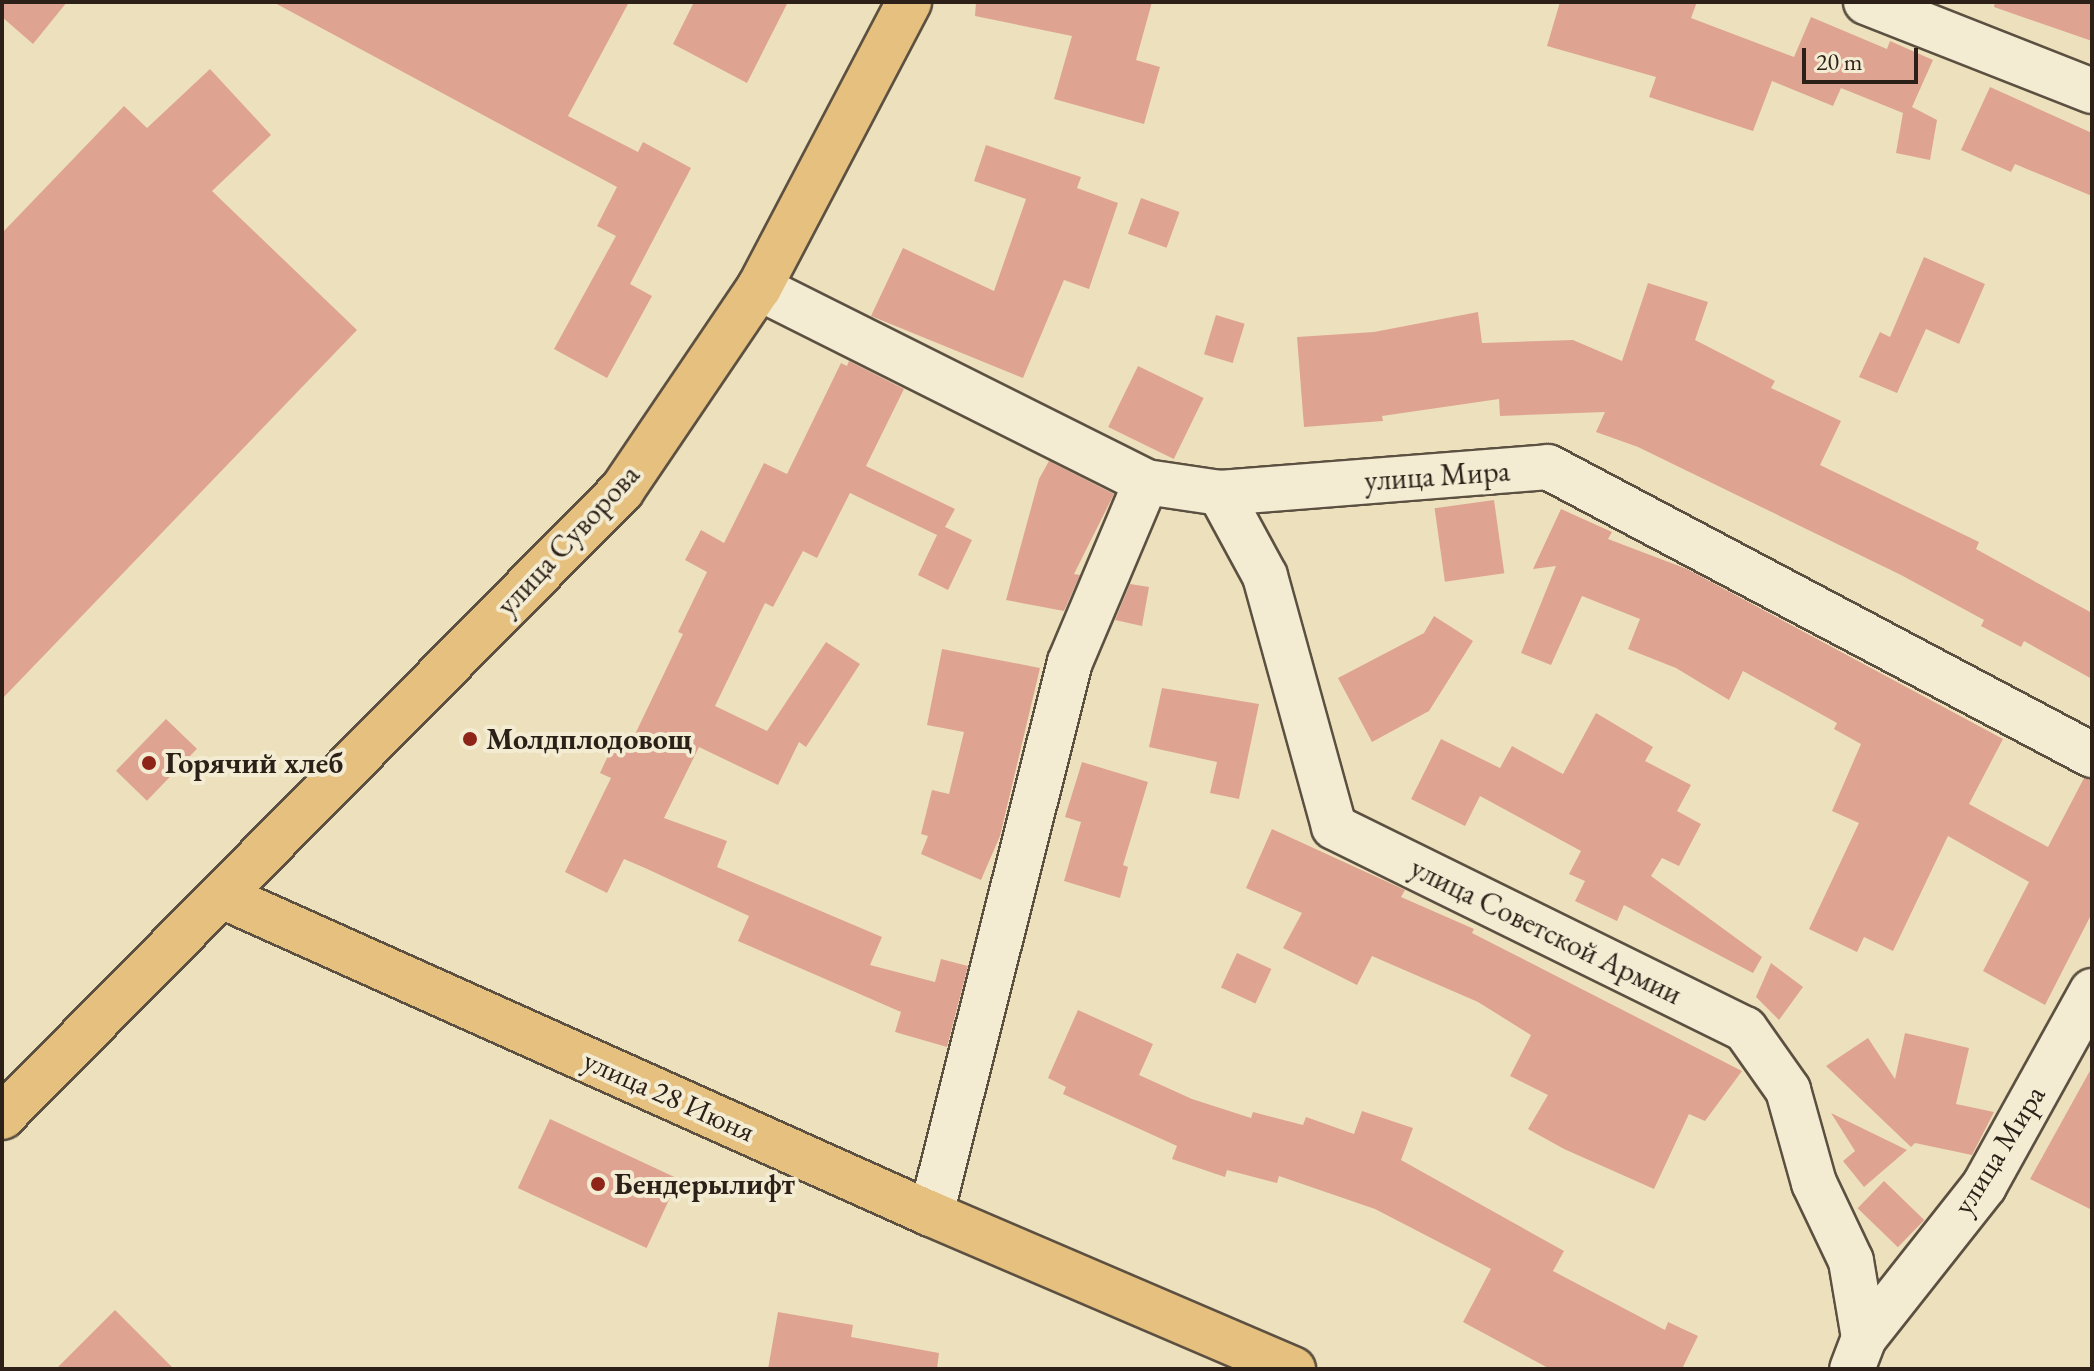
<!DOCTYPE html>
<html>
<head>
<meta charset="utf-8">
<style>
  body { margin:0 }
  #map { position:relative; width:2094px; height:1371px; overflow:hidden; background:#ece1bc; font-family:"EB Garamond",serif }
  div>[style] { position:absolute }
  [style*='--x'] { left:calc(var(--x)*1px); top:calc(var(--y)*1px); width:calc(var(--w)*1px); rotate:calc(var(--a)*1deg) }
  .building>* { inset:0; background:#dfa491; transform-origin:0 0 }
  .roads { filter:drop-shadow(2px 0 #5c5041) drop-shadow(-2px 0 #5c5041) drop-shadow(0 2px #5c5041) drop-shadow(0 -2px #5c5041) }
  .minor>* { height:44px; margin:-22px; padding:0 22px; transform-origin:22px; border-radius:22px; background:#f3ecd3 }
  .major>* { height:44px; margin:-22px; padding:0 22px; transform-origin:22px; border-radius:22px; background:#e6c07e }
  .dots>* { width:22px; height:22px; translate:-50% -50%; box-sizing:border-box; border:4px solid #f3ecd3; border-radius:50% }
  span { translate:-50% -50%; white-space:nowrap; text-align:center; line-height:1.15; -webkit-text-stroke:8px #f3ecd3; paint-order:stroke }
  .street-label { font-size:30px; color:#2c2018 }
  .poi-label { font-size:30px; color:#2c2018; font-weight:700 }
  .left { translate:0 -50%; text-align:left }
  .frame { position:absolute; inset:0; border:4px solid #2c2018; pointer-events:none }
  .scale { position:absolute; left:1802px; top:48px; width:116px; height:36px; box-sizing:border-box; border:4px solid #2c2018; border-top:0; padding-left:10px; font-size:24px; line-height:28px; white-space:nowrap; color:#2c2018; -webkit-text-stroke:6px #f3ecd3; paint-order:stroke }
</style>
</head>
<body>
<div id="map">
  <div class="building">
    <div style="clip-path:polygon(2px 2px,67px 2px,33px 44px,2px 17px)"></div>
    <div style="clip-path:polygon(273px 2px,629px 2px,568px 116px,638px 152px,643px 142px,691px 168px,630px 284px,652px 296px,607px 378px,554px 349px,616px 236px,597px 226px,617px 187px)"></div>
    <div style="clip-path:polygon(694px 2px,788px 2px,747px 83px,673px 44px)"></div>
    <div style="clip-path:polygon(976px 2px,1152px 2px,1136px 60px,1160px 67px,1144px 124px,1054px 99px,1072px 36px,975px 16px)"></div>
    <div style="clip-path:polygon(1560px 2px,1697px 2px,1691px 18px,1794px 57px,1811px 17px,1887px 49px,1890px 41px,1933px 60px,1912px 107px,1937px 120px,1930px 160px,1896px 153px,1903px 113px,1841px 88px,1833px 106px,1772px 81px,1753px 131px,1649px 97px,1656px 77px,1547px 46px)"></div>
    <div style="clip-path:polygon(1995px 2px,2092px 2px,2092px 41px,1994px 7px)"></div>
    <div style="clip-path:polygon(210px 69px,271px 135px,212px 191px,357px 330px,2px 699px,2px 233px,124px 106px,147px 128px)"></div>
    <div style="clip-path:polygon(1990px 87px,2092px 133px,2092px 196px,2015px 164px,2011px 172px,1961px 150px)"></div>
    <div style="clip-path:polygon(986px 145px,1081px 177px,1077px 188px,1118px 203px,1089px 289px,1064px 280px,1023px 378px,871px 316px,903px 248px,994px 291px,1026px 199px,974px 181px)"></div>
    <div style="left:1141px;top:198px;width:41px;height:38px;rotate:20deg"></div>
    <div style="clip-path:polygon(1924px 257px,1985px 284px,1959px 344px,1926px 329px,1897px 393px,1859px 377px,1880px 332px,1890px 337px)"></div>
    <div style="clip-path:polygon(1648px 283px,1708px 302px,1695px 340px,1775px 381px,1771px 388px,1841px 421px,1820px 465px,1979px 542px,1976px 549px,2092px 613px,2092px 679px,2024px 641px,2021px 647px,1981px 626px,1984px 620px,1901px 575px,1638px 447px,1596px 432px,1605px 412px,1500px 416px,1499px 399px,1382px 416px,1383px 421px,1304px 427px,1297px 337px,1374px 332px,1478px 312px,1482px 343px,1573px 340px,1622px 361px)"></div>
    <div style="left:1216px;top:315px;width:30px;height:41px;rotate:17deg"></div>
    <div style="clip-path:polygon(849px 361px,904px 389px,866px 466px,955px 509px,945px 527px,972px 540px,948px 590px,918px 575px,937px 535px,850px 493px,817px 558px,803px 551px,773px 607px,765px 603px,715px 706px,767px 731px,826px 642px,860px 664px,806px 747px,799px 742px,778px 785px,699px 747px,664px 818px,727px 841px,717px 867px,882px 937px,870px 965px,935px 982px,941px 959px,968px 966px,947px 1047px,895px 1032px,901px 1012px,738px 941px,749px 916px,645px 868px,624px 859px,607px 893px,565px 872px,611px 778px,600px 773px,613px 745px,627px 751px,683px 634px,678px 632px,707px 572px,685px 560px,701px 530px,724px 543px,764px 463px,787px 474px,841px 363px,847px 366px)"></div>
    <div style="left:1138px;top:366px;width:73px;height:68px;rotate:26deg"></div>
    <div style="clip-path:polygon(1049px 461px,1114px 494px,1074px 574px,1080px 575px,1064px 611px,1006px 600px,1039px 479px)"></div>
    <div style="left:1494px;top:500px;width:74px;height:60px;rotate:82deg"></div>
    <div style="clip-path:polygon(1561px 509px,1612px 532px,1608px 539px,1687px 569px,2003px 739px,1969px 804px,2048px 847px,2084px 778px,2092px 780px,2092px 913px,2045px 1005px,1983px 971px,2029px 882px,1948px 836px,1893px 951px,1864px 937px,1857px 952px,1809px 929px,1859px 823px,1832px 811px,1861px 744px,1834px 729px,1837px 723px,1743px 671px,1729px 700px,1676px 668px,1628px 649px,1640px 619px,1582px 596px,1551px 665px,1521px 653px,1556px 566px,1533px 569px)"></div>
    <div style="clip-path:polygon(1130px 584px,1149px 587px,1142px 626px,1115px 620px)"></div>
    <div style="clip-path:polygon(1434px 616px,1473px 641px,1429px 711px,1372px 742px,1338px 678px,1424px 633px)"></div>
    <div style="clip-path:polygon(942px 649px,1040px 668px,1000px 836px,981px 880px,921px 854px,928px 836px,921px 834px,932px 790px,949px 794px,964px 732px,927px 725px)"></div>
    <div style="clip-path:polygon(1162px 688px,1259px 704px,1239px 799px,1210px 793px,1217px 762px,1149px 747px)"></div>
    <div style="clip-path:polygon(1596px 713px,1653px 747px,1645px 761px,1691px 785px,1677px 811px,1701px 824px,1679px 866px,1662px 858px,1651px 876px,1762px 957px,1753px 973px,1624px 905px,1617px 921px,1575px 901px,1585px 881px,1569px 874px,1581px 851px,1480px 796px,1465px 826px,1411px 799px,1441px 739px,1500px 768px,1512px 746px,1563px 774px)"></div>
    <div style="left:166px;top:719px;width:43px;height:72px;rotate:44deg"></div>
    <div style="clip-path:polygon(1082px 762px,1148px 782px,1123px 865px,1128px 867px,1120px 898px,1064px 881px,1081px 822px,1065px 817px)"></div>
    <div style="clip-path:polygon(1272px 829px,1405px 890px,1401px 897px,1474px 929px,1472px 933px,1742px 1071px,1705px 1121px,1689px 1114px,1654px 1189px,1564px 1149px,1528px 1129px,1548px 1095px,1510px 1076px,1531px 1035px,1478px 1002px,1372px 956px,1357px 985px,1283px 948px,1302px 913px,1246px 888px)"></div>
    <div style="left:1237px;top:953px;width:38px;height:38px;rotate:25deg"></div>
    <div style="clip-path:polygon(1771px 963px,1803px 987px,1779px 1020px,1756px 997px)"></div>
    <div style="clip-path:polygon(1078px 1010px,1153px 1044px,1139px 1075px,1192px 1099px,1251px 1118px,1253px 1112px,1303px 1125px,1306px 1117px,1354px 1134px,1362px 1111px,1413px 1128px,1401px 1160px,1564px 1251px,1553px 1271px,1665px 1330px,1668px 1322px,1698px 1336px,1682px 1369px,1550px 1369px,1463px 1322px,1491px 1269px,1375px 1209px,1279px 1176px,1277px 1183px,1227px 1170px,1225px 1177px,1172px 1159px,1177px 1146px,1063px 1094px,1066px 1087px,1048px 1078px)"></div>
    <div style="clip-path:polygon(1905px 1033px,1969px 1048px,1956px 1104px,1994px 1112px,1972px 1155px,1915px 1143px,1911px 1147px,1826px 1066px,1868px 1038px,1895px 1079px)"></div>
    <div style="clip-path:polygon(2092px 1067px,2092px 1210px,2030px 1179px)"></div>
    <div style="clip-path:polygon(1831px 1113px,1907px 1150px,1864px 1187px,1843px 1161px,1855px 1151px)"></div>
    <div style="left:550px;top:1119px;width:142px;height:76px;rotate:25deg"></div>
    <div style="left:1884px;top:1181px;width:56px;height:38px;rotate:44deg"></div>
    <div style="clip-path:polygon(115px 1310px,174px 1369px,56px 1369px)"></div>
    <div style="clip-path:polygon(778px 1312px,853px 1325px,851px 1337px,939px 1353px,937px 1369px,768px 1369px)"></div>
  </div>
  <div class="roads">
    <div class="minor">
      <div style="--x:1866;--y:2;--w:243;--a:21.5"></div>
      <div style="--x:759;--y:288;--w:433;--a:26.6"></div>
      <div style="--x:1146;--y:482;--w:75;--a:8.5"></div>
      <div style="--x:1220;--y:493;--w:329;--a:-4.5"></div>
      <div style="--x:1548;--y:467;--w:616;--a:27.9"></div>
      <div style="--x:1220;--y:493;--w:94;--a:61.5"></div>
      <div style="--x:1265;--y:576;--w:260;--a:74.6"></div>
      <div style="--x:1334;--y:827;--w:458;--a:26.2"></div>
      <div style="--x:1745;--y:1029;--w:75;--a:54.8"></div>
      <div style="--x:1788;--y:1090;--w:97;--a:74.4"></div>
      <div style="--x:1814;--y:1183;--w:86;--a:64.6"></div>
      <div style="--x:1851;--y:1261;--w:78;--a:80.4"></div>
      <div style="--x:1864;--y:1338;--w:33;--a:111"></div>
      <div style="--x:931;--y:1214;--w:569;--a:-75.87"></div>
      <div style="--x:1070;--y:662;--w:195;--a:-67.1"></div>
      <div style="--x:1864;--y:1338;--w:194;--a:-51.7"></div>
      <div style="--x:1984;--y:1186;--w:223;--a:-61"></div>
    </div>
    <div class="major">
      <div style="--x:222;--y:896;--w:777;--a:24.16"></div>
      <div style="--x:931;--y:1214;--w:394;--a:23.2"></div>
      <div style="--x:2;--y:1117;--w:882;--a:-45.32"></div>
      <div style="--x:622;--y:490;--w:244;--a:-55.9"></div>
      <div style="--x:759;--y:288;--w:323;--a:-62.3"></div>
    </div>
  </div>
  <div class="dots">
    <div style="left:470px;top:739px;background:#8f2418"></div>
    <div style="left:149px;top:763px;background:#8f2418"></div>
    <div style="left:598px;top:1184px;background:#8f2418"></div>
  </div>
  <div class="street-label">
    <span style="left:1437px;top:476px;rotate:-4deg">улица Мира</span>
    <span style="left:568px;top:540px;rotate:-47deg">улица Суворова</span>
    <span style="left:1546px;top:931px;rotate:26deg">улица Советской Армии</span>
    <span style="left:669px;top:1096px;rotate:24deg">улица 28 Июня</span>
    <span style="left:1999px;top:1150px;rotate:-58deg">улица Мира</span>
  </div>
  <div class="poi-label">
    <span class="left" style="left:486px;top:739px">Молдплодовощ</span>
    <span class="left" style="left:165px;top:763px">Горячий хлеб</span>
    <span class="left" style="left:614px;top:1184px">Бендерылифт</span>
  </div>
  <div class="frame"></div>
  <div class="scale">20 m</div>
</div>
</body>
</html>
